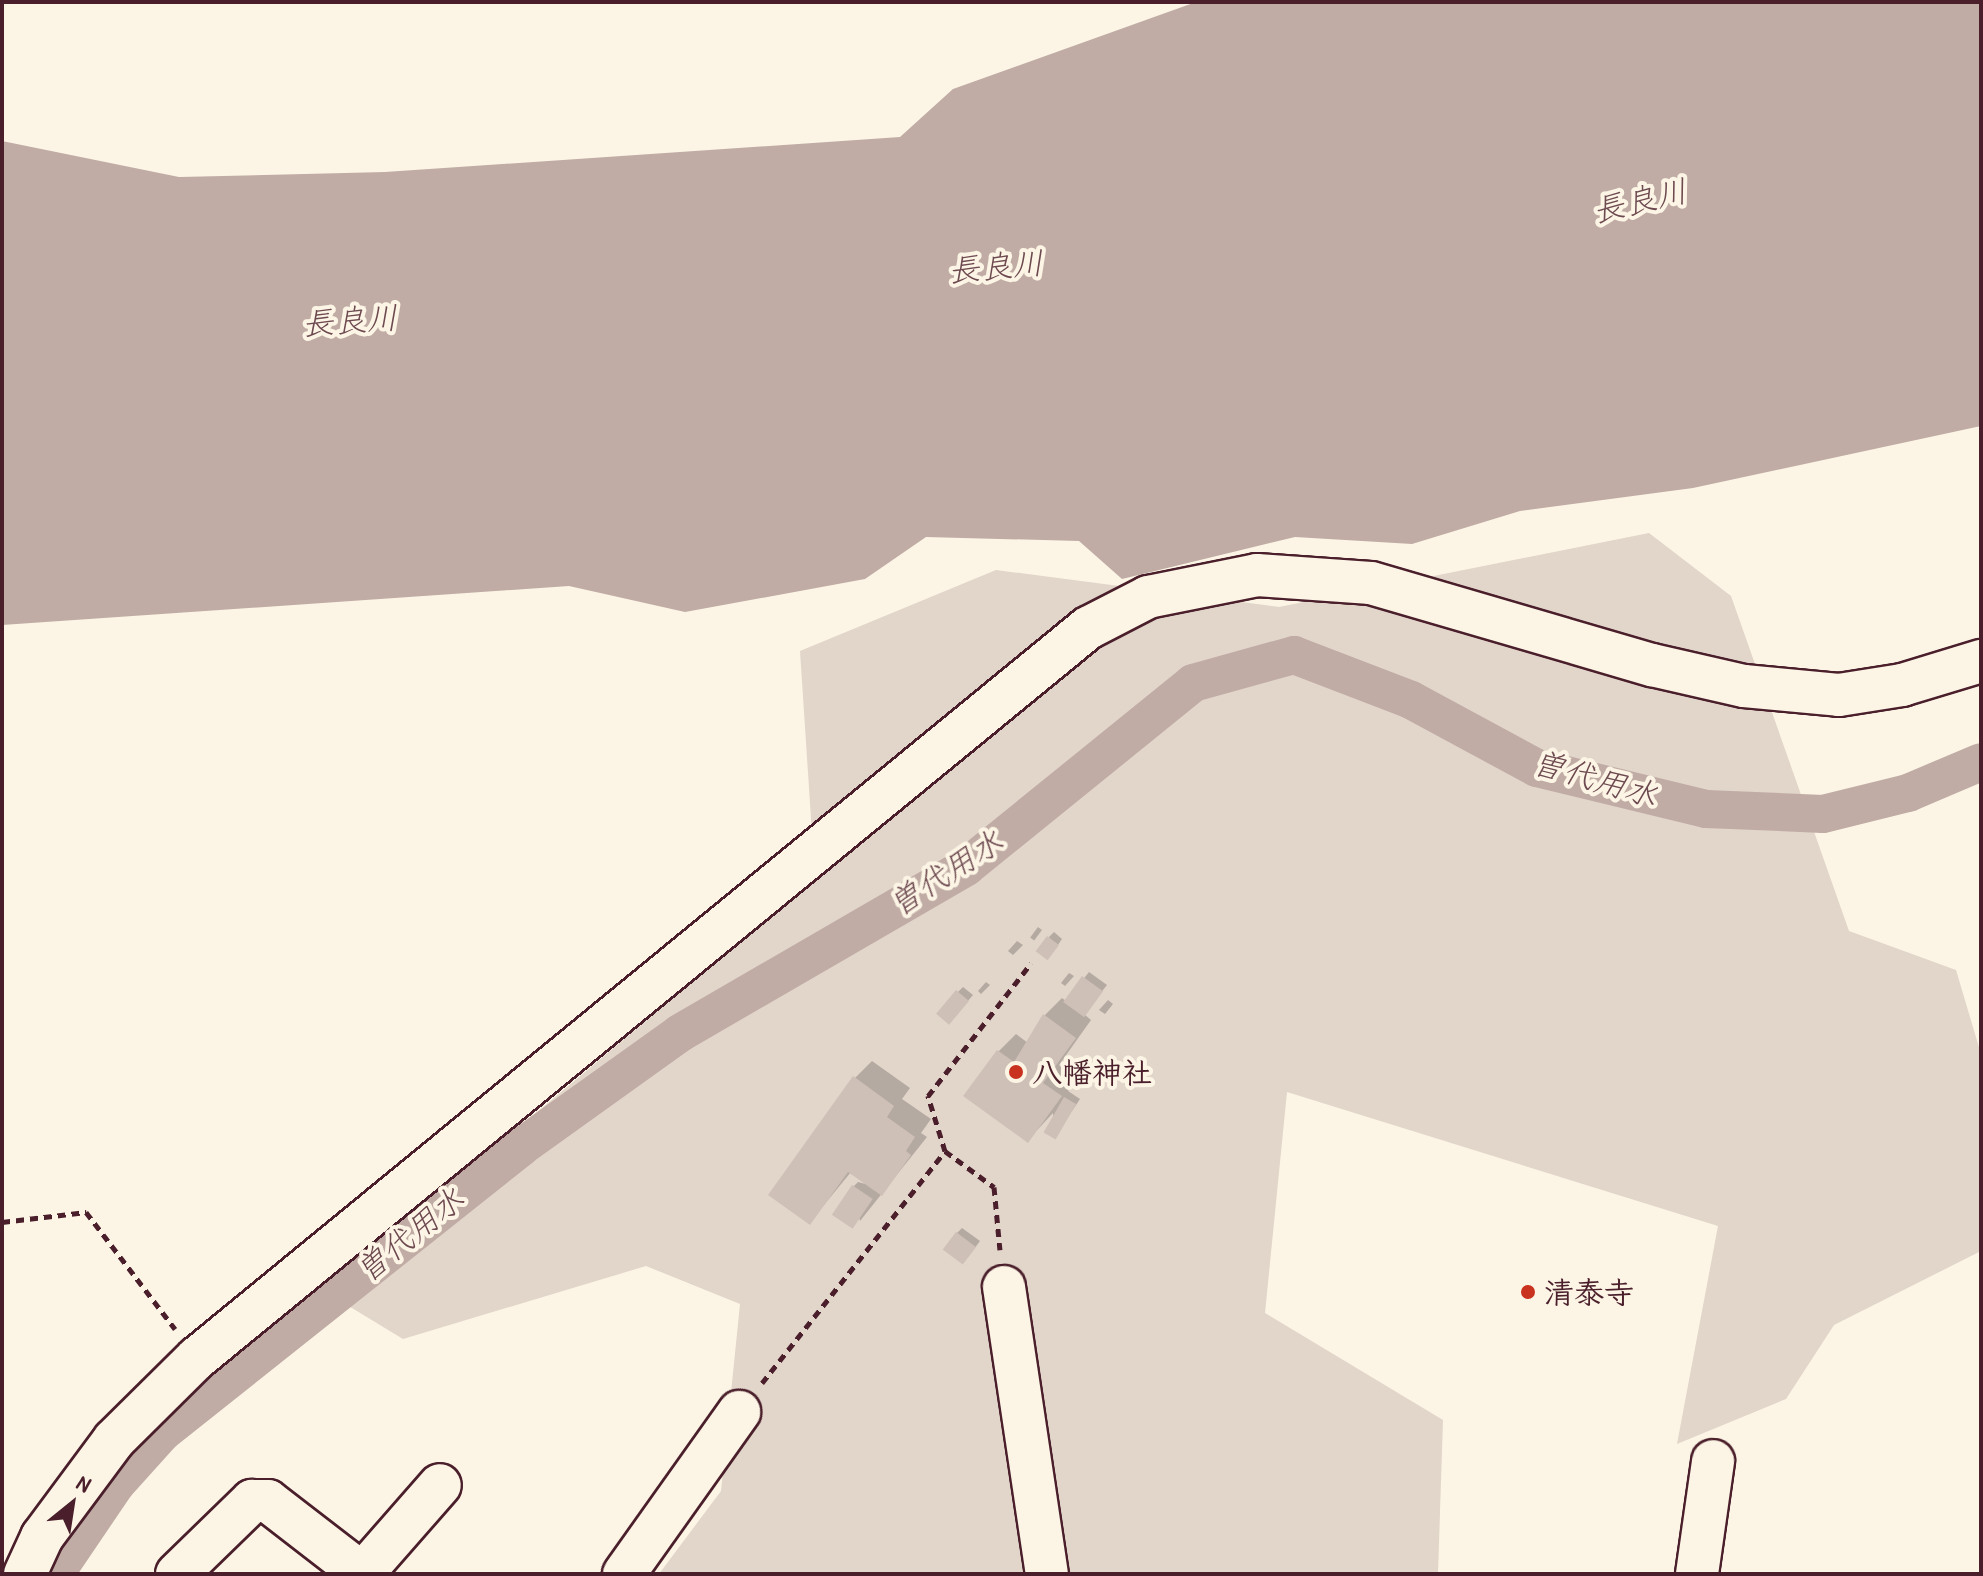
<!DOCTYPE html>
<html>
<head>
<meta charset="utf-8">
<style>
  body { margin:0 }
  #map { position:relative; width:1983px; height:1576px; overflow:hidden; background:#fcf5e5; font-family:"Patrick Hand","Klee One",sans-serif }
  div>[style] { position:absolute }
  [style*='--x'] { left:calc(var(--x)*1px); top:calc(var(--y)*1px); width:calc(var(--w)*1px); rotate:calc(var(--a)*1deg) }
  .green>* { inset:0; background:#e2d5ca }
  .water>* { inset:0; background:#c0aca5 }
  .shadow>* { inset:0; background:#0003; transform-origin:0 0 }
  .canal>* { height:38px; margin:-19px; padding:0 19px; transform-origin:19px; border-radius:19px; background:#c0aca5 }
  .building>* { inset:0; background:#cfc0b7; transform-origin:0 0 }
  .path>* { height:5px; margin-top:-2.5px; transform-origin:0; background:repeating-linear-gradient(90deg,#4a1f2b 0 8px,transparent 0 14px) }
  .roads { filter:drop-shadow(2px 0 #4a1f2b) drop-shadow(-2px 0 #4a1f2b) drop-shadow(0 2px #4a1f2b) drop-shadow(0 -2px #4a1f2b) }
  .minor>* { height:42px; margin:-21px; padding:0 21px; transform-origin:21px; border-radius:21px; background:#fcf5e5 }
  .dots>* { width:22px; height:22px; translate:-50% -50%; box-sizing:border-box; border:4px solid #fcf5e5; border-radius:50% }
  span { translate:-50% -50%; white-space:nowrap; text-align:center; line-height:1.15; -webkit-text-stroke:8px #fcf5e5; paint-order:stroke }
  .poi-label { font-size:30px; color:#4a1f2b; font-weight:700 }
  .left { translate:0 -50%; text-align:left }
  .water-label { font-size:32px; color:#6d4950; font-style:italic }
  .frame { position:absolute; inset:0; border:4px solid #4a1f2b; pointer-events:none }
  .north { position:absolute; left:32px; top:1464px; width:80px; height:80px; -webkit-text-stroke:6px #fcf5e5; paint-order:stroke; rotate:30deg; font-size:22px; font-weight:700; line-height:32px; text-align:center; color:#4a1f2b }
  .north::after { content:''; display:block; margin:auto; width:28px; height:36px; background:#4a1f2b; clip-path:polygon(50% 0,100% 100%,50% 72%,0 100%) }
</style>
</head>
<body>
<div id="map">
  <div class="green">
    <div style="clip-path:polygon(1649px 533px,1731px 596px,1849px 931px,1956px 970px,1981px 1054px,1981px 1251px,1834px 1325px,1786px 1399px,1677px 1444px,1718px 1226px,1287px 1092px,1265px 1313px,1443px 1420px,1438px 1574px,659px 1574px,721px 1491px,740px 1304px,646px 1266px,403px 1339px,324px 1291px,815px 879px,800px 651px,996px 570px,1279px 607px)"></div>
  </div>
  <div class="water">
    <div style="clip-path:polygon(1196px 2px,1981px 2px,1981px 426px,1693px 488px,1520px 511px,1412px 544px,1295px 537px,1122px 579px,1079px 541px,926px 537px,865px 579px,685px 612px,569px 586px,2px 625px,2px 141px,179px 177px,385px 172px,900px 137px,953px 89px)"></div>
  </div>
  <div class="shadow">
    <div style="left:1038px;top:927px;width:5px;height:13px;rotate:37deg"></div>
    <div style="clip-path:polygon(1054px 932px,1062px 939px,1053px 952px,1049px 937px)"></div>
    <div style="clip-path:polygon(1017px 941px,1023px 945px,1013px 955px,1008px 951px)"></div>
    <div style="clip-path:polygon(1089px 972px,1107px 985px,1084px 1014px,1091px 1020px,1059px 1065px,1078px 1078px,1068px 1091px,1080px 1099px,1054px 1138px,1053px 1113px,1028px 1140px,966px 1096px,999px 1051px,1016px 1034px,1028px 1043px,1045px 1015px,1062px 998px,1066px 1001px)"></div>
    <div style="clip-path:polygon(1069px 973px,1074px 976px,1065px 986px,1061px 983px)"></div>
    <div style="clip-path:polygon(986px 982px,990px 985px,981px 994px,978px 991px)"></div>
    <div style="clip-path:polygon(963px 987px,973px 995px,954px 1017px,958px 992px)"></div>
    <div style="clip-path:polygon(1108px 1000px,1113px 1004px,1105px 1014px,1099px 1010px)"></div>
    <div style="clip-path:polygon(872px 1061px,910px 1088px,902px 1099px,931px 1119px,921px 1133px,927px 1137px,860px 1221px,853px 1187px,858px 1182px,869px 1185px,851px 1172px,810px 1222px,855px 1078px)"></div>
    <div style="clip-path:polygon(962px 1228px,980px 1241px,968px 1257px,957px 1233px)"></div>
  </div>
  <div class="canal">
    <div style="--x:55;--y:1574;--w:109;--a:-55.9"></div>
    <div style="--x:116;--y:1484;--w:69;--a:-48"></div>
    <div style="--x:162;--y:1433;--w:459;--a:-38.5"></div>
    <div style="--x:521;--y:1147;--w:196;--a:-35.6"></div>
    <div style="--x:680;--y:1033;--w:331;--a:-30.1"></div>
    <div style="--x:966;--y:867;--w:292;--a:-39"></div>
    <div style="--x:1193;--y:683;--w:105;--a:-15.5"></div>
    <div style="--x:1294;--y:655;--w:125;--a:21"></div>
    <div style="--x:1411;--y:700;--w:143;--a:28.4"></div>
    <div style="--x:1537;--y:768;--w:174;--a:13.6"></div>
    <div style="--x:1706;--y:809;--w:117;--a:2.4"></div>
    <div style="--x:1823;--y:814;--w:88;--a:-13.9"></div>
    <div style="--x:1908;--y:793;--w:79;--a:-23"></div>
  </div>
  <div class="building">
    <div style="left:1047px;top:936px;width:15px;height:19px;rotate:37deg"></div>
    <div style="left:1082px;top:976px;width:26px;height:32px;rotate:36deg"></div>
    <div style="left:956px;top:990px;width:17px;height:31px;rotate:40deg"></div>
    <div style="clip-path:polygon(1043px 1014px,1076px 1038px,1043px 1083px,1062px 1096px,1028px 1143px,963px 1096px,997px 1050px,1014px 1062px)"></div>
    <div style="clip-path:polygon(853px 1076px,894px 1106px,887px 1117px,915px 1137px,906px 1151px,911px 1155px,882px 1196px,848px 1172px,810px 1225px,768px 1195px)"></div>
    <div style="left:1064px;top:1097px;width:14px;height:41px;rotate:30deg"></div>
    <div style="left:852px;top:1185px;width:25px;height:36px;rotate:34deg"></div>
    <div style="left:956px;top:1232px;width:25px;height:22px;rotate:37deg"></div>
  </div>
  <div class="path">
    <div style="--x:945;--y:1151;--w:61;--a:36.3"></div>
    <div style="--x:994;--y:1187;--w:63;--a:84.6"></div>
    <div style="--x:2;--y:1222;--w:85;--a:-6.8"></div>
    <div style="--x:86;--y:1212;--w:147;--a:52.7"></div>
    <div style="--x:762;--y:1383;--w:295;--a:-51.7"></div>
    <div style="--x:945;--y:1151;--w:58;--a:-107.2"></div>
    <div style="--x:928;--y:1096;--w:168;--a:-52.2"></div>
  </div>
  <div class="roads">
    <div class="minor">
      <div style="--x:1004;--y:1287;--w:290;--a:81.5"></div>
      <div style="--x:25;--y:1574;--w:41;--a:-65.3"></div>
      <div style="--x:42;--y:1537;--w:121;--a:-53.4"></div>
      <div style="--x:114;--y:1440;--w:117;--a:-44.7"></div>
      <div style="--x:197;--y:1358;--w:1152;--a:-39.33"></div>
      <div style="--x:1088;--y:628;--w:68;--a:-27.3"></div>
      <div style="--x:1148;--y:597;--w:111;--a:-11.4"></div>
      <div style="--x:1257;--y:575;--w:114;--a:4"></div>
      <div style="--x:1371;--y:583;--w:293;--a:16.3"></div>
      <div style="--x:1652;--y:665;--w:94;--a:12.9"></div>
      <div style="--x:1744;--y:686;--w:95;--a:5.4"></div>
      <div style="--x:1839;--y:695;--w:64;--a:-9"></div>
      <div style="--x:1902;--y:685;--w:83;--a:-16.9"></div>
      <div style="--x:177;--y:1574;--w:105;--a:-44.2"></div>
      <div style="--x:252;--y:1501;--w:16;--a:0"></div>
      <div style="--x:268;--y:1501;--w:118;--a:37.7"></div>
      <div style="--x:362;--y:1574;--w:118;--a:-48.8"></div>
      <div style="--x:624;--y:1574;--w:199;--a:-54.6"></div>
      <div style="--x:1697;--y:1574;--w:114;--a:-81.9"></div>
    </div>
  </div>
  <div class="dots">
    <div style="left:1016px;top:1072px;background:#c8321e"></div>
    <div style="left:1528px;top:1292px;background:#c8321e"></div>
  </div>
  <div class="poi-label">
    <span class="left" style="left:1032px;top:1072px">八幡神社</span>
    <span class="left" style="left:1544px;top:1292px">清泰寺</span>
  </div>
  <div class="water-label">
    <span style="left:1640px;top:201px;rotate:-13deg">長良川</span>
    <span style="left:996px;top:267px;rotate:-5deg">長良川</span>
    <span style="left:350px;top:321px;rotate:-4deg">長良川</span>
    <span style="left:1595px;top:779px;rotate:16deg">曽代用水</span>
    <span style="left:946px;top:873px;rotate:-33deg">曽代用水</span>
    <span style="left:410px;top:1235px;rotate:-39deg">曽代用水</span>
  </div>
  <div class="frame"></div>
  <div class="north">N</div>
</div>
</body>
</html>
